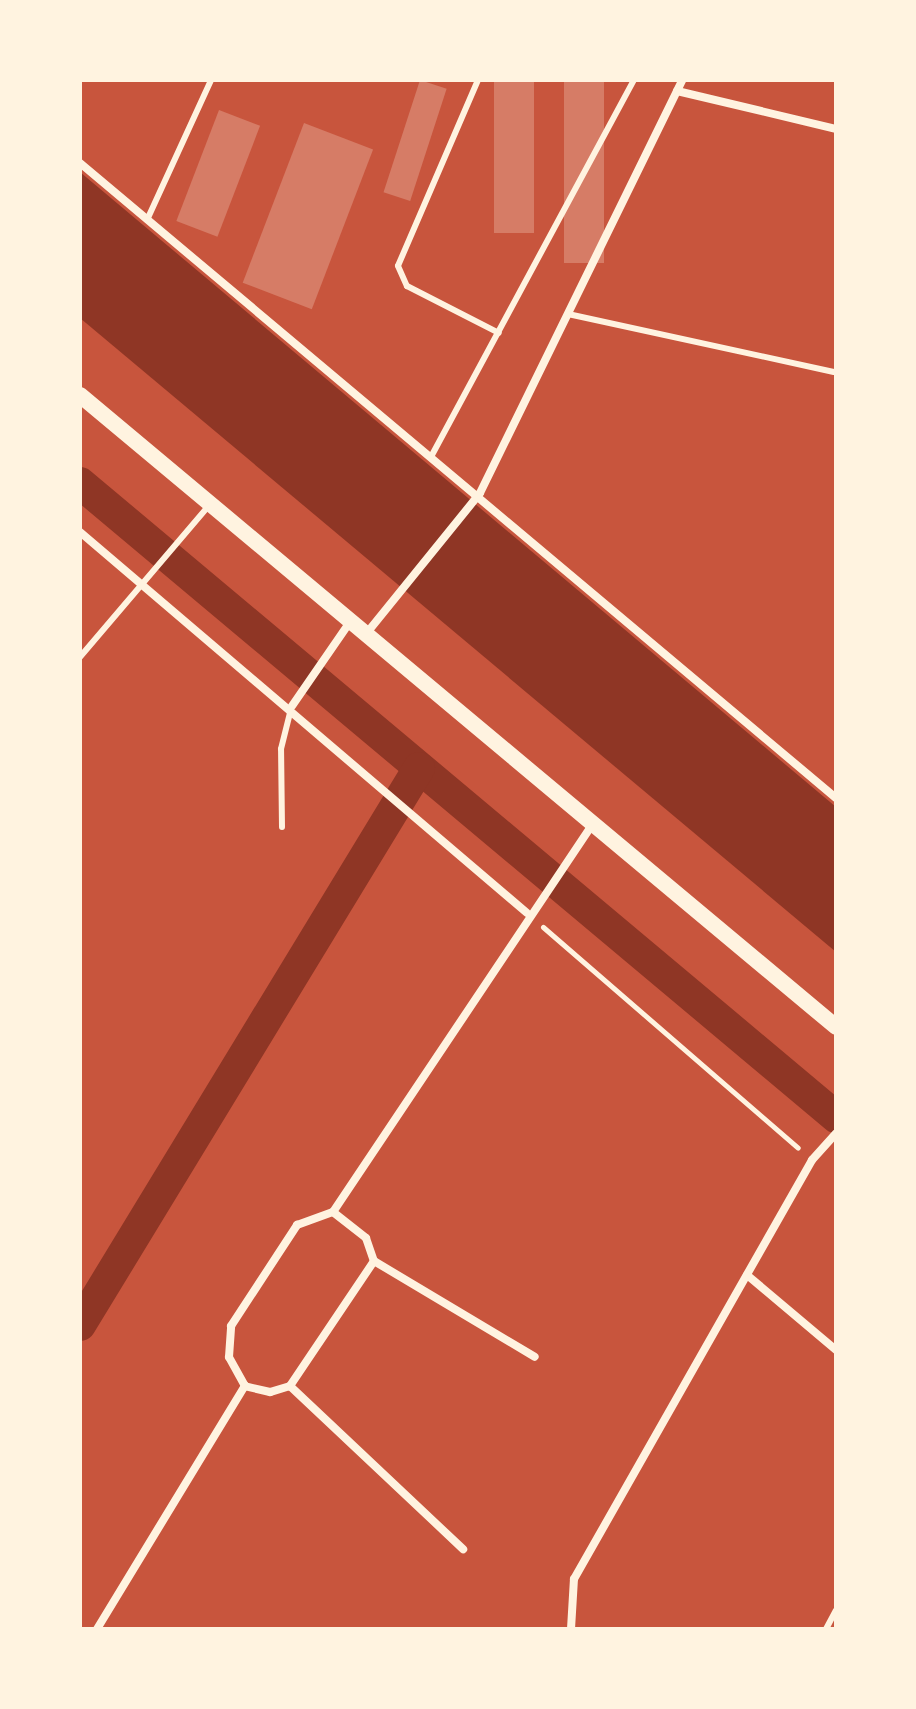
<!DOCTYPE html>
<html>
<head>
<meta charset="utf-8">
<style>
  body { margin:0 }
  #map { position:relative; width:916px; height:1709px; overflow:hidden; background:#c8553d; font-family:Spectral,serif }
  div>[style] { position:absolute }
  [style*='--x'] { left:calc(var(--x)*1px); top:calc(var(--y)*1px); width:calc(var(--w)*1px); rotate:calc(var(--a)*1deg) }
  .water>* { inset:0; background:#8f3625 }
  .canal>* { height:32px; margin:-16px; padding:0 16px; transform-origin:16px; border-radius:16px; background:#8f3625 }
  .building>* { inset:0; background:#d67c66; transform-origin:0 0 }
  .path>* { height:5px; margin:-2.5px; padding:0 2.5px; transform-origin:2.5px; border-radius:2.5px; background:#fff3e0 }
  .service>* { height:6px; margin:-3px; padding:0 3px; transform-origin:3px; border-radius:3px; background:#fff3e0 }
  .minor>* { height:8px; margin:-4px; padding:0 4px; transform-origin:4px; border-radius:4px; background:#fff3e0 }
  .secondary>* { height:16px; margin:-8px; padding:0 8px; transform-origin:8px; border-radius:8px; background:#fff3e0 }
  span { translate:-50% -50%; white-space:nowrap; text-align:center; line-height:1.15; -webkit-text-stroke:6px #fff3e0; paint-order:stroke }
  .frame { position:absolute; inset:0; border:82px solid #fff3e0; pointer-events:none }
</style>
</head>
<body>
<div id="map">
  <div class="water">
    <div style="clip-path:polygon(80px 172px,836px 807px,836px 952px,80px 318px)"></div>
  </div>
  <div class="canal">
    <div style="--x:80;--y:483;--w:987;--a:39.98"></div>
    <div style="--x:80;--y:1325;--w:652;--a:-58.67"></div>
  </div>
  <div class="building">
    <div style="left:420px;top:80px;width:28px;height:118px;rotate:18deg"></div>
    <div style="left:494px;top:80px;width:40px;height:153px"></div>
    <div style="left:564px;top:80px;width:40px;height:183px"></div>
    <div style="left:219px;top:110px;width:44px;height:119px;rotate:21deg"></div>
    <div style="left:304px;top:123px;width:74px;height:171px;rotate:21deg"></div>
  </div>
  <div class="path">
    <div style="--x:543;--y:927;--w:337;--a:40.9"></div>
  </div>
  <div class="service">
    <div style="--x:478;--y:80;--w:202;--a:113.3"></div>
    <div style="--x:398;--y:266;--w:22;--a:66"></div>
    <div style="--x:407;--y:286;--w:103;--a:27.1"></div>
    <div style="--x:147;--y:220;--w:154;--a:-65.4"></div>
    <div style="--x:568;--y:314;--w:272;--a:12.3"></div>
    <div style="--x:432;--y:455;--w:426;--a:-61.7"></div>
    <div style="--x:80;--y:657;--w:201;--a:-49.6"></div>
    <div style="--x:282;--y:827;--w:78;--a:-90.7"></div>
    <div style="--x:281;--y:749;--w:41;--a:-76"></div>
    <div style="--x:826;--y:1629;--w:21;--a:-62"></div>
  </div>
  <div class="minor">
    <div style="--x:677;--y:91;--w:163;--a:13.4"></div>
    <div style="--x:80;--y:163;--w:987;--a:40.03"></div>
    <div style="--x:80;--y:532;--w:587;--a:40.44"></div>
    <div style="--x:366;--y:634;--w:181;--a:-51"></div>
    <div style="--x:480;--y:493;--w:460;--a:-63.9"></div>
    <div style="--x:292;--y:706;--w:102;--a:-55.4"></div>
    <div style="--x:333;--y:1212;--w:42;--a:38.2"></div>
    <div style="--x:366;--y:1238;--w:24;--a:71"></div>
    <div style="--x:374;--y:1261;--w:151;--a:123.9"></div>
    <div style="--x:290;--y:1386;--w:21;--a:163"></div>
    <div style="--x:270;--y:1392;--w:26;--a:-167"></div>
    <div style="--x:245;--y:1386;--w:33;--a:-119"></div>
    <div style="--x:229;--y:1357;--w:31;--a:-86"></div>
    <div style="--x:231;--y:1326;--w:121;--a:-56.8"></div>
    <div style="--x:297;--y:1225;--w:38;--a:-20"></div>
    <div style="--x:333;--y:1212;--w:468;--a:-56.2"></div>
    <div style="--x:374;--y:1261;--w:187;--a:30.8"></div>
    <div style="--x:747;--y:1275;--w:116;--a:40.1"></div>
    <div style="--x:290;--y:1386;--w:238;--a:43.3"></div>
    <div style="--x:97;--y:1629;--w:285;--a:-58.7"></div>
    <div style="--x:571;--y:1629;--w:50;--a:-86.6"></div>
    <div style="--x:574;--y:1579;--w:482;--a:-60.4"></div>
    <div style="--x:812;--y:1160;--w:36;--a:-48"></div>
  </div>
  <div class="secondary">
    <div style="--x:80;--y:395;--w:985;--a:39.89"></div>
  </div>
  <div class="frame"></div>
</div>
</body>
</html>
